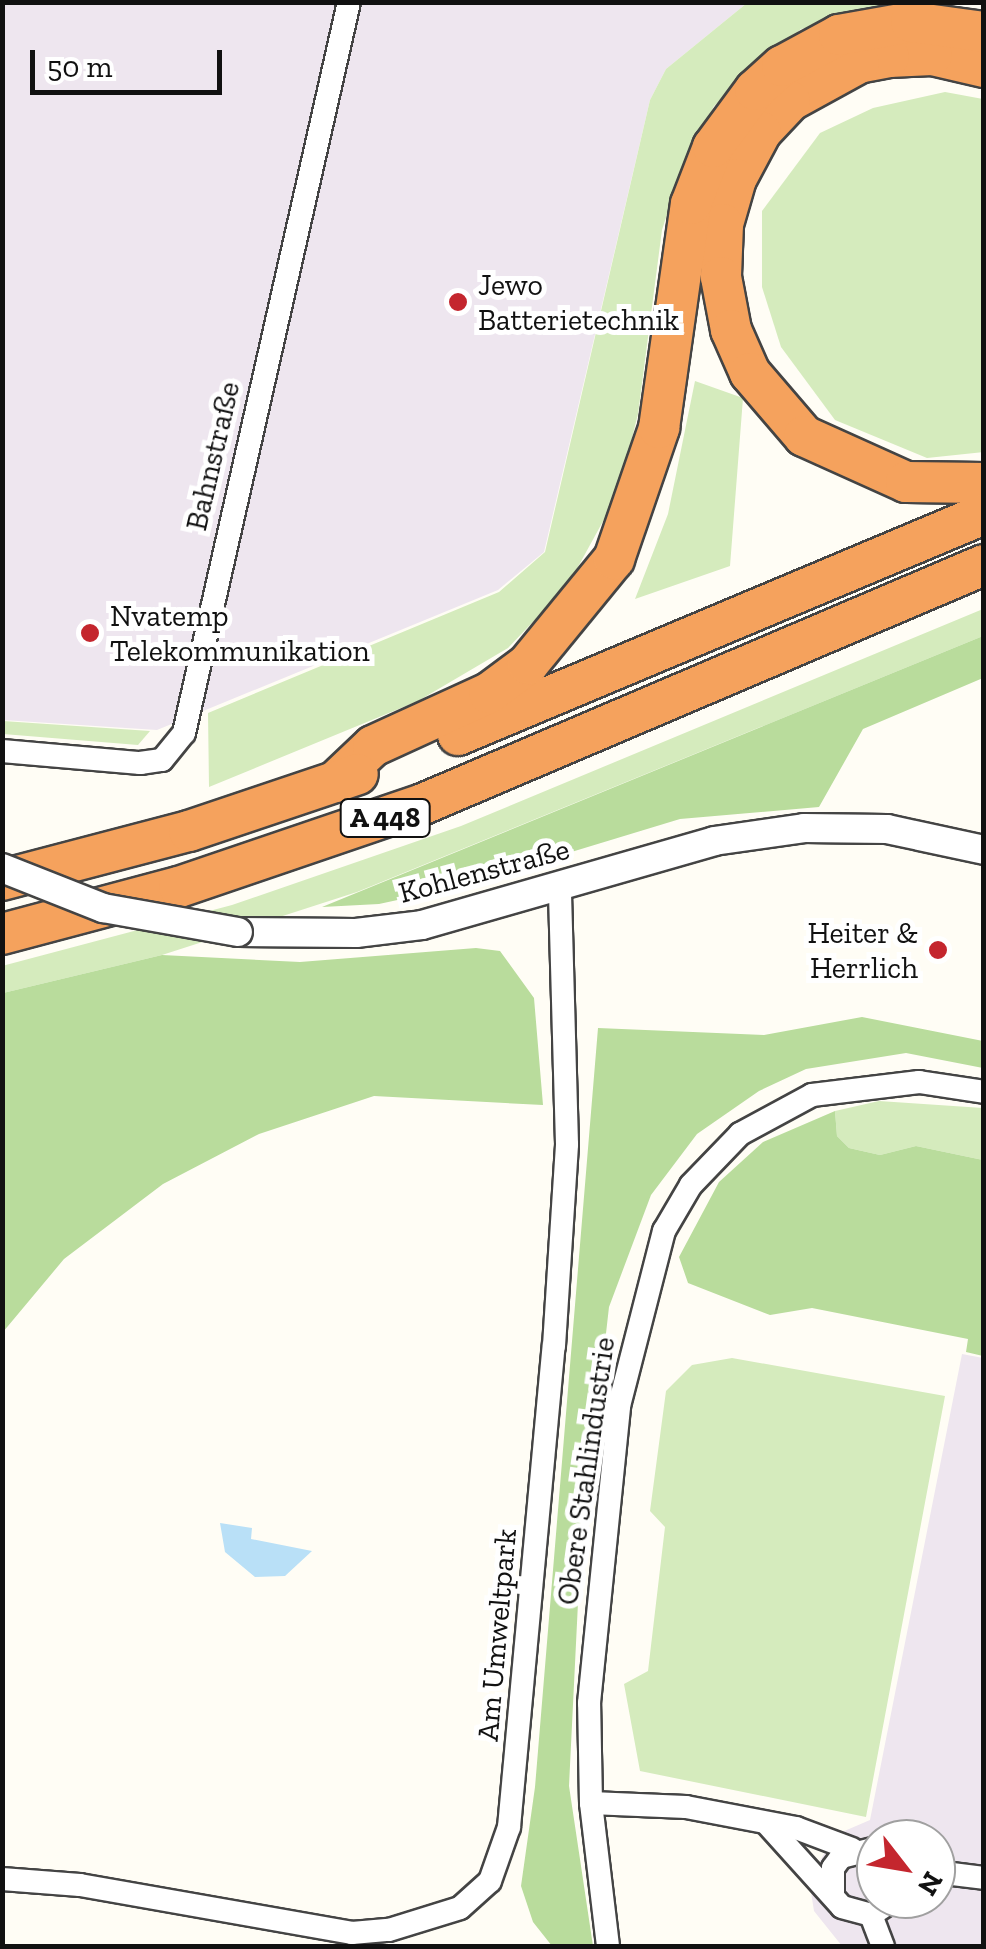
<!DOCTYPE html>
<html>
<head>
<meta charset="utf-8">
<style>
  body { margin:0 }
  #map { position:relative; width:986px; height:1949px; overflow:hidden; background:#fffdf5; font-family:"Zilla Slab",serif }
  div>[style] { position:absolute }
  [style*='--x'] { left:calc(var(--x)*1px); top:calc(var(--y)*1px); width:calc(var(--w)*1px); rotate:calc(var(--a)*1deg) }
  .industrial>* { inset:0; background:#eee6ef }
  .green>* { inset:0; background:#d5ebbd }
  .forest>* { inset:0; background:#b9dc9c }
  .water>* { inset:0; background:#b9e0f7 }
  .roads { filter:drop-shadow(2px 0 #444) drop-shadow(-2px 0 #444) drop-shadow(0 2px #444) drop-shadow(0 -2px #444) }
  .minor>* { height:22px; margin:-11px; padding:0 11px; transform-origin:11px; border-radius:11px; background:#fff }
  .tertiary>* { height:28px; margin:-14px; padding:0 14px; transform-origin:14px; border-radius:14px; background:#fff }
  .motorway>* { height:40px; margin:-20px; padding:0 20px; transform-origin:20px; border-radius:20px; background:#f5a25d }
  .bridges { filter:drop-shadow(2px 0 #444) drop-shadow(-2px 0 #444) drop-shadow(0 2px #444) drop-shadow(0 -2px #444) }
  .tertiary-bridge>* { height:28px; margin:-14px; padding:0 14px; transform-origin:14px; border-radius:14px; background:#fff }
  .dots>* { width:28px; height:28px; translate:-50% -50%; box-sizing:border-box; border:5px solid #fff; border-radius:50% }
  span { translate:-50% -50%; white-space:nowrap; text-align:center; line-height:1.15; -webkit-text-stroke:10px #fff; paint-order:stroke }
  .shield-label span { padding:2px 8px; background:#fff; border:2px solid; border-radius:8px; -webkit-text-stroke-width:0 }
  .shield-label { font-size:28px; color:#111; font-weight:700 }
  .poi-label { font-size:30px; color:#111 }
  .left { translate:0 -50%; text-align:left }
  .right { translate:-100% -50%; text-align:right }
  .street-label { font-size:30px; color:#111 }
  .frame { position:absolute; inset:0; border:5px solid #111; pointer-events:none }
  .north { position:absolute; left:856px; top:1819px; width:100px; height:100px; box-sizing:border-box; background:#fff; border:2px solid #a0a0a0; border-radius:50%; rotate:121deg; font-size:28px; font-weight:700; line-height:40px; text-align:center; color:#111 }
  .north::after { content:''; display:block; margin:auto; width:35px; height:45px; background:#c4262e; clip-path:polygon(50% 0,100% 100%,50% 72%,0 100%) }
  .scale { position:absolute; left:30px; top:50px; width:192px; height:45px; box-sizing:border-box; border:5px solid #111; border-top:0; padding-left:12px; font-size:30px; line-height:35px; white-space:nowrap; color:#111; -webkit-text-stroke:8px #fff; paint-order:stroke }
</style>
</head>
<body>
<div id="map">
  <div class="industrial">
    <div style="clip-path:polygon(2px 3px,747px 3px,666px 69px,650px 100px,544px 552px,498px 590px,157px 730px,3px 720px)"></div>
    <div style="clip-path:polygon(evenodd,962px 1354px,983px 1358px,983px 1946px,842px 1946px,814px 1911px,809px 1880px,835px 1835px,870px 1820px,962px 1354px,876px 1839px,936px 1839px,936px 1899px,876px 1899px,876px 1839px)"></div>
  </div>
  <div class="green">
    <div style="clip-path:polygon(747px 3px,928px 3px,801px 29px,714px 106px,681px 171px,662px 230px,638px 414px,618px 494px,568px 585px,508px 648px,418px 701px,209px 787px,208px 713px,499px 592px,545px 552px,650px 100px,666px 69px)"></div>
    <div style="clip-path:polygon(945px 92px,983px 99px,984px 452px,927px 458px,835px 420px,781px 347px,762px 287px,762px 211px,820px 133px,873px 108px)"></div>
    <div style="clip-path:polygon(695px 381px,743px 398px,730px 566px,635px 599px,668px 514px)"></div>
    <div style="clip-path:polygon(983px 609px,983px 636px,357px 892px,162px 955px,3px 993px,2px 966px,232px 905px,461px 826px)"></div>
    <div style="clip-path:polygon(2px 721px,3px 721px,150px 731px,138px 745px,3px 734px)"></div>
    <div style="clip-path:polygon(879px 1101px,983px 1108px,983px 1160px,916px 1146px,880px 1155px,849px 1148px,837px 1136px,835px 1111px)"></div>
    <div style="clip-path:polygon(732px 1358px,945px 1396px,866px 1817px,640px 1771px,624px 1684px,648px 1671px,665px 1527px,650px 1511px,666px 1391px,692px 1365px)"></div>
  </div>
  <div class="forest">
    <div style="clip-path:polygon(983px 636px,983px 678px,863px 729px,819px 807px,680px 819px,453px 888px,379px 904px,322px 907px)"></div>
    <div style="clip-path:polygon(476px 948px,500px 951px,534px 998px,543px 1105px,374px 1096px,259px 1134px,163px 1184px,64px 1259px,3px 1332px,3px 993px,162px 955px,300px 962px)"></div>
    <div style="clip-path:polygon(862px 1017px,983px 1041px,983px 1068px,906px 1053px,806px 1069px,759px 1091px,697px 1134px,651px 1195px,609px 1307px,580px 1562px,569px 1786px,593px 1946px,552px 1946px,533px 1922px,521px 1886px,535px 1787px,598px 1028px,764px 1035px)"></div>
    <div style="clip-path:polygon(835px 1111px,837px 1136px,849px 1148px,880px 1155px,916px 1146px,983px 1160px,983px 1356px,966px 1352px,968px 1339px,812px 1308px,770px 1315px,688px 1283px,679px 1257px,719px 1182px,763px 1142px)"></div>
  </div>
  <div class="water">
    <div style="clip-path:polygon(220px 1523px,252px 1528px,251px 1539px,312px 1551px,285px 1576px,255px 1577px,225px 1552px)"></div>
  </div>
  <div class="roads">
    <div class="minor">
      <div style="--x:2;--y:751;--w:139;--a:5"></div>
      <div style="--x:140;--y:763;--w:22;--a:-8"></div>
      <div style="--x:162;--y:760;--w:35;--a:-51"></div>
      <div style="--x:184;--y:733;--w:749;--a:-77.28"></div>
      <div style="--x:591;--y:1803;--w:95;--a:2.4"></div>
      <div style="--x:686;--y:1807;--w:112;--a:10.8"></div>
      <div style="--x:796;--y:1828;--w:60;--a:20.6"></div>
      <div style="--x:768;--y:1825;--w:110;--a:47.9"></div>
      <div style="--x:842;--y:1907;--w:30;--a:15"></div>
      <div style="--x:871;--y:1915;--w:29;--a:-34"></div>
      <div style="--x:936;--y:1872;--w:48;--a:7.1"></div>
      <div style="--x:2;--y:1879;--w:78;--a:4.4"></div>
      <div style="--x:80;--y:1885;--w:276;--a:10"></div>
      <div style="--x:352;--y:1933;--w:37;--a:-5"></div>
      <div style="--x:389;--y:1930;--w:74;--a:-17.2"></div>
      <div style="--x:460;--y:1908;--w:40;--a:-42"></div>
      <div style="--x:490;--y:1881;--w:57;--a:-70.6"></div>
      <div style="--x:509;--y:1827;--w:483;--a:-84.7"></div>
      <div style="--x:554;--y:1346;--w:202;--a:-86.3"></div>
      <div style="--x:567;--y:1144;--w:257;--a:-91.6"></div>
      <div style="--x:833;--y:1894;--w:26;--a:-90"></div>
      <div style="--x:833;--y:1868;--w:14;--a:-54"></div>
      <div style="--x:841;--y:1857;--w:36;--a:-14"></div>
      <div style="--x:871;--y:1915;--w:33;--a:69"></div>
      <div style="--x:608;--y:1946;--w:144;--a:-96.8"></div>
      <div style="--x:591;--y:1803;--w:100;--a:-91.1"></div>
      <div style="--x:589;--y:1703;--w:299;--a:-84.2"></div>
      <div style="--x:619;--y:1406;--w:181;--a:-75.6"></div>
      <div style="--x:664;--y:1231;--w:53;--a:-59.6"></div>
      <div style="--x:691;--y:1185;--w:71;--a:-46.1"></div>
      <div style="--x:740;--y:1134;--w:82;--a:-28.4"></div>
      <div style="--x:812;--y:1095;--w:108;--a:-6.9"></div>
      <div style="--x:919;--y:1082;--w:66;--a:8.7"></div>
    </div>
    <div class="tertiary">
      <div style="--x:238;--y:932;--w:118;--a:0.5"></div>
      <div style="--x:356;--y:933;--w:66;--a:-6.9"></div>
      <div style="--x:422;--y:925;--w:304;--a:-16"></div>
      <div style="--x:714;--y:841;--w:91;--a:-8.2"></div>
      <div style="--x:804;--y:828;--w:83;--a:0.7"></div>
      <div style="--x:887;--y:829;--w:99;--a:12.2"></div>
    </div>
    <div class="motorway">
      <div style="--x:984;--y:67;--w:53;--a:-167"></div>
      <div style="--x:932;--y:55;--w:43;--a:177.3"></div>
      <div style="--x:889;--y:57;--w:31;--a:169"></div>
      <div style="--x:859;--y:63;--w:79;--a:151.2"></div>
      <div style="--x:790;--y:101;--w:42;--a:133.1"></div>
      <div style="--x:761;--y:132;--w:53;--a:118"></div>
      <div style="--x:736;--y:179;--w:47;--a:106.1"></div>
      <div style="--x:723;--y:224;--w:53;--a:92.2"></div>
      <div style="--x:721;--y:277;--w:54;--a:79.3"></div>
      <div style="--x:731;--y:330;--w:47;--a:66.2"></div>
      <div style="--x:750;--y:373;--w:83;--a:49.4"></div>
      <div style="--x:804;--y:436;--w:112;--a:24.3"></div>
      <div style="--x:906;--y:482;--w:78;--a:0.7"></div>
      <div style="--x:458;--y:735;--w:571;--a:-22.79"></div>
      <div style="--x:335;--y:782;--w:52;--a:-43.5"></div>
      <div style="--x:373;--y:746;--w:128;--a:-24.6"></div>
      <div style="--x:489;--y:693;--w:49;--a:-36.6"></div>
      <div style="--x:528;--y:664;--w:136;--a:-50.7"></div>
      <div style="--x:614;--y:559;--w:139;--a:-71"></div>
      <div style="--x:659;--y:428;--w:226;--a:-81.9"></div>
      <div style="--x:691;--y:204;--w:61;--a:-68.9"></div>
      <div style="--x:713;--y:147;--w:71;--a:-53.6"></div>
      <div style="--x:755;--y:90;--w:36;--a:-42"></div>
      <div style="--x:782;--y:66;--w:65;--a:-28.5"></div>
      <div style="--x:839;--y:35;--w:73;--a:-10.2"></div>
      <div style="--x:911;--y:22;--w:74;--a:7.8"></div>
      <div style="--x:2;--y:880;--w:193;--a:-14.7"></div>
      <div style="--x:189;--y:831;--w:178;--a:-18.6"></div>
      <div style="--x:2;--y:934;--w:183;--a:-14.9"></div>
      <div style="--x:179;--y:887;--w:258;--a:-18.8"></div>
      <div style="--x:423;--y:804;--w:610;--a:-23.08"></div>
    </div>
  </div>
  <div class="bridges">
    <div class="tertiary-bridge">
      <div style="--x:2;--y:868;--w:109;--a:21.6"></div>
      <div style="--x:103;--y:908;--w:137;--a:10.1"></div>
    </div>
  </div>
  <div class="dots">
    <div style="left:458px;top:302px;background:#c4262e"></div>
    <div style="left:90px;top:633px;background:#c4262e"></div>
    <div style="left:938px;top:950px;background:#c4262e"></div>
  </div>
  <div class="shield-label">
    <span style="left:385px;top:818px">A 448</span>
  </div>
  <div class="poi-label">
    <span class="left" style="left:478px;top:302px">Jewo<br>Batterietechnik</span>
    <span class="left" style="left:110px;top:633px">Nvatemp<br>Telekommunikation</span>
    <span class="right" style="left:918px;top:950px">Heiter &amp;<br>Herrlich</span>
  </div>
  <div class="street-label">
    <span style="left:213px;top:456px;rotate:-77deg">Bahnstraße</span>
    <span style="left:484px;top:871px;rotate:-15deg">Kohlenstraße</span>
    <span style="left:586px;top:1471px;rotate:-82deg">Obere Stahlindustrie</span>
    <span style="left:497px;top:1635px;rotate:-85deg">Am Umweltpark</span>
  </div>
  <div class="frame"></div>
  <div class="north">N</div>
  <div class="scale">50 m</div>
</div>
</body>
</html>
